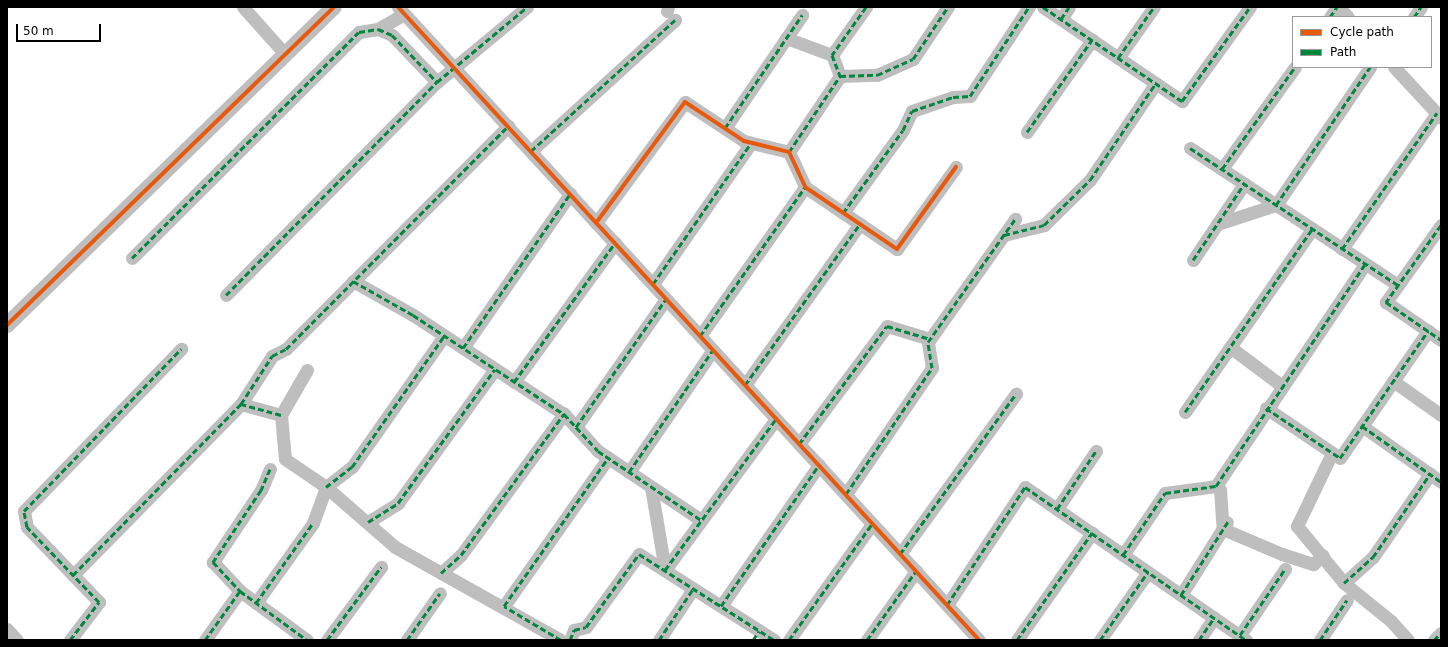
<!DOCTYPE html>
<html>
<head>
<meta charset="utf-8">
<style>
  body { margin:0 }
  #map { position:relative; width:1448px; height:647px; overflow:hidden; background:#fff; font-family:"DejaVu Sans",sans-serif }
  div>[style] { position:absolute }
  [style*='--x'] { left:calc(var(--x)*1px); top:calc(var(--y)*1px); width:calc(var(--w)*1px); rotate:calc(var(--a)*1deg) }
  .minor>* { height:13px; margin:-6.5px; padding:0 6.5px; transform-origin:6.5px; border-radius:6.5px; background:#bebebe }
  .tertiary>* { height:16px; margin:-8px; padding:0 8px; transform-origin:8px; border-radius:8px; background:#bebebe }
  .quiet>* { height:3px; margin-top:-1.5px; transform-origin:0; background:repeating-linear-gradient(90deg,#00873e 0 6px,transparent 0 9px) }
  .cycleway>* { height:4px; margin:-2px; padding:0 2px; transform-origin:2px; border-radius:2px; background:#e8590c }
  span { translate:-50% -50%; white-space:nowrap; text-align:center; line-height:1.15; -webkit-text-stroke:3.5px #fff; paint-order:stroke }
  .frame { position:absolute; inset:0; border:8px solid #000; pointer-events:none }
  .legend { position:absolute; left:1292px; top:16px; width:140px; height:52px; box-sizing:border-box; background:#fff; border:1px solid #999; margin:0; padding:5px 7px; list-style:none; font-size:12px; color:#000 }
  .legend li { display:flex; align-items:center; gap:8px; height:20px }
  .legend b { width:20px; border:1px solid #999 }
  .scale { position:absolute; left:16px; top:24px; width:85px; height:18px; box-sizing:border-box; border:2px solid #000; border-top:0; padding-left:5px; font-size:12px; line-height:14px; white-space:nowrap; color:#000; -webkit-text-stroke:3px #fff; paint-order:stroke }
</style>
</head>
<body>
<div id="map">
  <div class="minor">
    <div style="--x:243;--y:7;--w:63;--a:48.2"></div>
    <div style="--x:398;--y:7;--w:859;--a:47.45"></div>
    <div style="--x:1043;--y:7;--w:168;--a:34.1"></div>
    <div style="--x:1182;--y:101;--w:116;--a:-54.1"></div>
    <div style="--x:1339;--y:7;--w:13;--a:48"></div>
    <div style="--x:667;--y:11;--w:4;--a:-76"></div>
    <div style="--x:1330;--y:17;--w:12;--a:-55"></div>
    <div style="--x:1414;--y:17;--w:12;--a:-55"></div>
    <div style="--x:1061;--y:19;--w:14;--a:-56"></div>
    <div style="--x:378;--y:29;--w:30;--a:-30"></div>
    <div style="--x:786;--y:38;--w:49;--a:20.3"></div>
    <div style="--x:832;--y:55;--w:22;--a:69"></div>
    <div style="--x:840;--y:76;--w:37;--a:-2"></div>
    <div style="--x:877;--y:75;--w:39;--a:-24"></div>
    <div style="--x:913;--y:59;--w:63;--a:-56.1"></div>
    <div style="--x:832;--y:55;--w:59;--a:-54.7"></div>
    <div style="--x:1118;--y:58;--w:62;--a:-54.8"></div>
    <div style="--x:1394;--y:67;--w:69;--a:47.3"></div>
    <div style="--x:725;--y:128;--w:137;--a:-55.7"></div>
    <div style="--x:1027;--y:132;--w:113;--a:-54.8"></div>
    <div style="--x:1190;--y:148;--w:249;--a:33.4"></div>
    <div style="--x:531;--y:151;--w:195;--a:-42.3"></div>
    <div style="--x:789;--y:152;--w:92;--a:-56.1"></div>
    <div style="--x:1222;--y:169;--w:125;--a:-54.4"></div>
    <div style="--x:843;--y:213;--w:102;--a:-54.1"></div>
    <div style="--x:903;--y:130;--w:21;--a:-65"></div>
    <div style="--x:912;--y:111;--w:43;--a:-18.9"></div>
    <div style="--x:953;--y:97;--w:17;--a:-3"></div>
    <div style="--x:970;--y:96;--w:107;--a:-56.5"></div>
    <div style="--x:596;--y:223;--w:150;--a:-53.7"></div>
    <div style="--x:685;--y:102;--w:71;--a:33.5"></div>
    <div style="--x:744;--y:141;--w:46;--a:13.7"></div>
    <div style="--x:789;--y:152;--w:38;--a:65"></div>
    <div style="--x:805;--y:187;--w:111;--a:34"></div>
    <div style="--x:897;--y:249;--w:101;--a:-54.3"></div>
    <div style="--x:1217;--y:224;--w:62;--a:-17.9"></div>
    <div style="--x:1276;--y:205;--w:167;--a:-55.7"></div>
    <div style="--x:1441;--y:225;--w:95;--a:125.5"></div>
    <div style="--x:1386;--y:302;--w:67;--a:34.6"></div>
    <div style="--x:1004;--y:235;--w:41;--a:-14"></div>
    <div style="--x:1044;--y:225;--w:64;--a:-44.4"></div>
    <div style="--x:1090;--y:180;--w:117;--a:-55.8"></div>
    <div style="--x:1342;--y:249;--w:166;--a:-55.1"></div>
    <div style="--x:132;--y:258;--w:320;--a:-44.9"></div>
    <div style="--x:359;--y:32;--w:19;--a:-9"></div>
    <div style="--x:378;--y:29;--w:15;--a:23"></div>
    <div style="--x:392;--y:35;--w:65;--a:46.2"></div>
    <div style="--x:1193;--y:260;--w:92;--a:-56.1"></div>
    <div style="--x:353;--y:281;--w:69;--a:29.5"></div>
    <div style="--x:413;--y:315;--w:181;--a:33.3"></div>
    <div style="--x:564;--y:414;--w:50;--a:47.4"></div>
    <div style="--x:598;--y:451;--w:124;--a:33.8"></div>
    <div style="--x:653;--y:284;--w:172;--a:-55.2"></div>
    <div style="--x:226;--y:295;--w:300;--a:-45.3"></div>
    <div style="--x:437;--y:82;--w:117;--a:-39.8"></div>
    <div style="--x:700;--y:336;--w:182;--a:-54.8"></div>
    <div style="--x:1230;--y:347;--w:65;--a:36.9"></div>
    <div style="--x:463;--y:348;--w:188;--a:-55.2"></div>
    <div style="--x:307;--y:370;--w:52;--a:120"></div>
    <div style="--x:281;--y:415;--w:44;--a:84.8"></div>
    <div style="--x:285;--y:459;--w:50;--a:34.3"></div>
    <div style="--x:326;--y:487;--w:91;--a:41"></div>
    <div style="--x:395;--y:547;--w:190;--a:29.3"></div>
    <div style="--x:1393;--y:381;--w:59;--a:35.3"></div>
    <div style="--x:514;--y:382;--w:172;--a:-54"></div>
    <div style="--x:745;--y:385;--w:198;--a:-54.5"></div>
    <div style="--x:1266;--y:408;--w:89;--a:34"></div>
    <div style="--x:1340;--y:458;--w:155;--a:-55.3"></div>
    <div style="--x:1185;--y:412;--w:223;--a:-55.2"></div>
    <div style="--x:281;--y:415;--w:41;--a:-164.6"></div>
    <div style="--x:241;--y:404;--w:57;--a:-57.1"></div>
    <div style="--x:272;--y:356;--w:16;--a:-27"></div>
    <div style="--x:286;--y:349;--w:315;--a:-45.1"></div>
    <div style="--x:1362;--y:426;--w:97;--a:35.3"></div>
    <div style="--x:576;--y:427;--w:156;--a:-54.9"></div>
    <div style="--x:799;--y:444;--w:147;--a:-53.3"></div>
    <div style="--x:887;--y:326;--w:45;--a:16.8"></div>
    <div style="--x:1332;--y:453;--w:81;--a:115.6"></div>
    <div style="--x:1297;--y:526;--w:74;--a:50.5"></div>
    <div style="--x:1344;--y:583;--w:60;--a:39"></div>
    <div style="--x:1391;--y:621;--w:25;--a:48"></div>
    <div style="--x:270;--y:469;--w:23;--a:113"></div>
    <div style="--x:261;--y:490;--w:87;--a:123.7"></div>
    <div style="--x:213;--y:562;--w:40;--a:47"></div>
    <div style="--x:240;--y:591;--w:83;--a:36.2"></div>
    <div style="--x:629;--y:472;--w:148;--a:-55.5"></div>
    <div style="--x:1216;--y:486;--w:267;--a:-56.1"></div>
    <div style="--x:1216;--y:486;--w:6;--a:45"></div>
    <div style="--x:1220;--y:490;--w:39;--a:86"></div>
    <div style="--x:1223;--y:529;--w:64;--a:23"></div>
    <div style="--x:1282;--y:554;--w:33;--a:18"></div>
    <div style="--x:1313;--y:564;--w:13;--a:-42"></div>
    <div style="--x:651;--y:487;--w:84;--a:80.4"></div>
    <div style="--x:846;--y:494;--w:153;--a:-55.7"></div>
    <div style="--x:932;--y:368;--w:26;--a:-99"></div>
    <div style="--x:928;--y:342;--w:151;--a:-54.7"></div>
    <div style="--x:1057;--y:509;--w:70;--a:-56.1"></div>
    <div style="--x:368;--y:522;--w:36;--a:-32"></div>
    <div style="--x:398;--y:503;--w:165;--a:-54.1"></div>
    <div style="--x:900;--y:554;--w:198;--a:-54.1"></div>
    <div style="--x:1123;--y:555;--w:75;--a:-55.9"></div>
    <div style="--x:1165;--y:493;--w:51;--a:-7.8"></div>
    <div style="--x:665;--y:570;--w:187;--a:-53.7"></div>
    <div style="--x:441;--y:573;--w:27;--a:-42"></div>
    <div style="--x:461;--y:555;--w:175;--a:-53.9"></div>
    <div style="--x:73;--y:575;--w:240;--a:-45.5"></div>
    <div style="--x:1344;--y:583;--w:39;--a:-42"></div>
    <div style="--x:1373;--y:557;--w:101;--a:-55.5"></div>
    <div style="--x:1181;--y:595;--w:86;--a:-57.8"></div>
    <div style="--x:256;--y:603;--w:98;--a:-54.5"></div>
    <div style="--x:313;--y:523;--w:38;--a:-70"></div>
    <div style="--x:326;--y:487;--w:33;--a:-38"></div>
    <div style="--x:352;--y:467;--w:160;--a:-54.9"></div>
    <div style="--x:947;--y:605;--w:141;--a:-56.5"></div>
    <div style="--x:1025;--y:487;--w:269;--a:34.7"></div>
    <div style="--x:504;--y:606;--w:181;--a:-54.9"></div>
    <div style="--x:721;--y:606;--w:172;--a:-55.2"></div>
    <div style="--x:7;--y:629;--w:15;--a:48"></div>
    <div style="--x:1240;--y:635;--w:80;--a:-55.7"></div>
    <div style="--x:70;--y:640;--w:48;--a:-52.7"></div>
    <div style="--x:99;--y:602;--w:104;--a:-133.8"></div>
    <div style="--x:27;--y:527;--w:16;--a:-101"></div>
    <div style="--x:24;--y:511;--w:226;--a:-45.9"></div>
    <div style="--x:205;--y:640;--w:60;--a:-54.5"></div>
    <div style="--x:327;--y:640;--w:91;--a:-53.5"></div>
    <div style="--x:407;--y:640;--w:57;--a:-54.9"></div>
    <div style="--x:570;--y:640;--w:11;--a:-68"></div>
    <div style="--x:574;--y:630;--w:12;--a:-14"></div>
    <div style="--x:586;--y:627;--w:90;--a:-54"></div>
    <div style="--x:639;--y:554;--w:160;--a:32.5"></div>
    <div style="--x:659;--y:640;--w:61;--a:-56.3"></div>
    <div style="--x:789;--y:640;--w:143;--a:-54.4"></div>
    <div style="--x:867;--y:640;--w:85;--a:-54.6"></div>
    <div style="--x:1017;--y:640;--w:131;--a:-55"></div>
    <div style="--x:1100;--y:640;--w:83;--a:-54.8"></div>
    <div style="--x:1199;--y:640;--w:27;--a:-56"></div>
    <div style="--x:1320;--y:640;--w:48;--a:-56"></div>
    <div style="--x:1434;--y:640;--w:10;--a:-45"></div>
  </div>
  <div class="tertiary">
    <div style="--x:7;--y:325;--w:456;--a:-44.2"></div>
  </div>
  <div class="quiet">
    <div style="--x:866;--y:7;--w:59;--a:125.3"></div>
    <div style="--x:832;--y:55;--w:22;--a:69"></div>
    <div style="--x:840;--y:76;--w:37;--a:-2"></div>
    <div style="--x:877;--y:75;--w:39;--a:-24"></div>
    <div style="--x:913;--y:59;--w:63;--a:-56.1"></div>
    <div style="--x:1043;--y:7;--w:168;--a:34.1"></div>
    <div style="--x:1182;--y:101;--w:116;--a:-54.1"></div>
    <div style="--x:1330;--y:17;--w:12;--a:-55"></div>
    <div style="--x:1414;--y:17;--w:12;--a:-55"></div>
    <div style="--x:1061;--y:19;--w:14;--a:-56"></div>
    <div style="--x:1118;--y:58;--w:62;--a:-54.8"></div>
    <div style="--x:725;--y:128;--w:137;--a:-55.7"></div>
    <div style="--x:1027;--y:132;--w:113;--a:-54.8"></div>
    <div style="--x:1190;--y:148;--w:249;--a:33.4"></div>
    <div style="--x:531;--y:151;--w:195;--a:-42.3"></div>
    <div style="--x:789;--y:152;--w:92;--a:-56.1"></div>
    <div style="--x:1222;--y:169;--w:125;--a:-54.4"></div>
    <div style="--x:1276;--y:205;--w:167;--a:-55.7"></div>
    <div style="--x:843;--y:213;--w:102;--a:-54.1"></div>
    <div style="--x:903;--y:130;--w:21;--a:-65"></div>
    <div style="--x:912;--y:111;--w:43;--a:-18.9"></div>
    <div style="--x:953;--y:97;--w:17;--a:-3"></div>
    <div style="--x:970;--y:96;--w:107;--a:-56.5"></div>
    <div style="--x:1441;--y:225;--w:95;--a:125.5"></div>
    <div style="--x:1386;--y:302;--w:67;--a:34.6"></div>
    <div style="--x:1004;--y:235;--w:41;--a:-14"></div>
    <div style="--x:1044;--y:225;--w:64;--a:-44.4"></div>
    <div style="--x:1090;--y:180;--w:117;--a:-55.8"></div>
    <div style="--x:1342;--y:249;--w:166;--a:-55.1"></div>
    <div style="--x:132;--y:258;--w:320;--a:-44.9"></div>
    <div style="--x:359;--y:32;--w:19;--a:-9"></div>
    <div style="--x:378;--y:29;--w:15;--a:23"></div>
    <div style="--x:392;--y:35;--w:65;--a:46.2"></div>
    <div style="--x:1193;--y:260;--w:92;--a:-56.1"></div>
    <div style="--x:353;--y:281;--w:69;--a:29.5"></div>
    <div style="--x:413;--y:315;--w:181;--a:33.3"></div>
    <div style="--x:564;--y:414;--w:50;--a:47.4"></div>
    <div style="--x:598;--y:451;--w:124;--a:33.8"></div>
    <div style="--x:653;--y:284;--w:172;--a:-55.2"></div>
    <div style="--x:226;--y:295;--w:300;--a:-45.3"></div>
    <div style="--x:437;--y:82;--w:117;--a:-39.8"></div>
    <div style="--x:700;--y:336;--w:182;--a:-54.8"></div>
    <div style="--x:463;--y:348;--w:188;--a:-55.2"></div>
    <div style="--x:514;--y:382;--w:172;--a:-54"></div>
    <div style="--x:745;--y:385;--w:198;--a:-54.5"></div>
    <div style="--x:1266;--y:408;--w:89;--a:34"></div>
    <div style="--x:1340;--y:458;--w:155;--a:-55.3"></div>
    <div style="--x:1185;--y:412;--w:223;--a:-55.2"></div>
    <div style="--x:281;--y:415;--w:41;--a:-164.6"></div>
    <div style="--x:241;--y:404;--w:57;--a:-57.1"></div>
    <div style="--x:272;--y:356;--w:16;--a:-27"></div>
    <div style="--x:286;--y:349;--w:315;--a:-45.1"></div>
    <div style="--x:1362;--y:426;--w:97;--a:35.3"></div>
    <div style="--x:576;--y:427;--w:156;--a:-54.9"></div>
    <div style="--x:799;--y:444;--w:147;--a:-53.3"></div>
    <div style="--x:887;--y:326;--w:45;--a:16.8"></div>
    <div style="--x:270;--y:469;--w:23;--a:113"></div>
    <div style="--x:261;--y:490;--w:87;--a:123.7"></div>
    <div style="--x:213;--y:562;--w:40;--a:47"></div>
    <div style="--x:240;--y:591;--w:83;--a:36.2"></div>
    <div style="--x:629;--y:472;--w:148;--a:-55.5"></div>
    <div style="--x:326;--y:487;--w:33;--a:-38"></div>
    <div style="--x:352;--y:467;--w:160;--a:-54.9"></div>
    <div style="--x:846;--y:494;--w:153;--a:-55.7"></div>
    <div style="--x:932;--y:368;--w:26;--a:-99"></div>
    <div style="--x:928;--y:342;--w:151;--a:-54.7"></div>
    <div style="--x:1057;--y:509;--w:70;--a:-56.1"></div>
    <div style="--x:368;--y:522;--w:36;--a:-32"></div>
    <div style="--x:398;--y:503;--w:165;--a:-54.1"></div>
    <div style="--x:900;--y:554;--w:198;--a:-54.1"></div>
    <div style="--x:1123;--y:555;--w:75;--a:-55.9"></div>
    <div style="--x:1165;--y:493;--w:51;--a:-7.8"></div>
    <div style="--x:1216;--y:486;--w:267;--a:-56.1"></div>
    <div style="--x:665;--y:570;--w:187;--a:-53.7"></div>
    <div style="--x:441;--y:573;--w:27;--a:-42"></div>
    <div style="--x:461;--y:555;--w:175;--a:-53.9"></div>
    <div style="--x:73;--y:575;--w:240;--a:-45.5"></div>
    <div style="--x:1344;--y:583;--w:39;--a:-42"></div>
    <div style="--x:1373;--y:557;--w:101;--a:-55.5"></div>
    <div style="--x:1181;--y:595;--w:89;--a:-57.4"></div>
    <div style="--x:256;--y:603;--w:98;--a:-54.5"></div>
    <div style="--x:947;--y:605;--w:141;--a:-56.5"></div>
    <div style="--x:1025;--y:487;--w:269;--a:34.7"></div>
    <div style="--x:721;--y:606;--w:172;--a:-55.2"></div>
    <div style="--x:1240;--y:635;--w:80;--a:-55.7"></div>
    <div style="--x:70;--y:640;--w:48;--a:-52.7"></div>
    <div style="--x:99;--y:602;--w:104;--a:-133.8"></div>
    <div style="--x:27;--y:527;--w:16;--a:-101"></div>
    <div style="--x:24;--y:511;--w:226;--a:-45.9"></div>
    <div style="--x:205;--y:640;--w:60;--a:-54.5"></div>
    <div style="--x:327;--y:640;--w:91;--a:-53.5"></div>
    <div style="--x:407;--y:640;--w:57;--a:-54.9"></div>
    <div style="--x:561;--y:640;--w:66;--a:-149.2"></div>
    <div style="--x:504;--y:606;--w:181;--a:-54.9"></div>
    <div style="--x:570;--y:640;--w:11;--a:-68"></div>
    <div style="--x:574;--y:630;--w:12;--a:-14"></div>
    <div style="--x:586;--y:627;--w:90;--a:-54"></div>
    <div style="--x:639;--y:554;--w:160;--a:32.5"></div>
    <div style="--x:659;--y:640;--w:61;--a:-56.3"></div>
    <div style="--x:753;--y:640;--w:11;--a:-56"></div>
    <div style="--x:789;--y:640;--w:143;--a:-54.4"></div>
    <div style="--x:867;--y:640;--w:85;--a:-54.6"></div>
    <div style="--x:1017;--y:640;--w:131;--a:-55"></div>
    <div style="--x:1100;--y:640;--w:83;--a:-54.8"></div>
    <div style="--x:1199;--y:640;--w:27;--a:-56"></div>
    <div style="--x:1320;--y:640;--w:48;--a:-56"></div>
    <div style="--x:1434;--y:640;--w:10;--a:-45"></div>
  </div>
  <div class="cycleway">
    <div style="--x:398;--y:7;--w:859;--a:47.45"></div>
    <div style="--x:596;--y:223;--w:150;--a:-53.7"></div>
    <div style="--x:685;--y:102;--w:71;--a:33.5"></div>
    <div style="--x:744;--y:141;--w:46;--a:13.7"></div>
    <div style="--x:789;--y:152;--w:38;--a:65"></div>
    <div style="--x:805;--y:187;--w:111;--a:34"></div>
    <div style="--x:897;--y:249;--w:101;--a:-54.3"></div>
    <div style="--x:7;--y:325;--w:456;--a:-44.2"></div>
  </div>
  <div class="frame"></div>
  <ul class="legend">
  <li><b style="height:5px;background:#e8590c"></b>Cycle path</li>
  <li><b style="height:5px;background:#00873e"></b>Path</li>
  </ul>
  <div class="scale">50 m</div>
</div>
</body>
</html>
